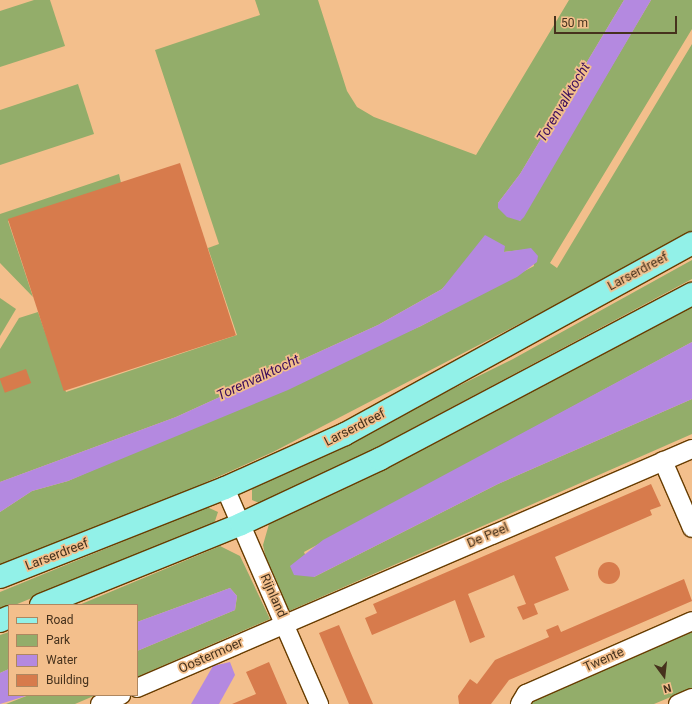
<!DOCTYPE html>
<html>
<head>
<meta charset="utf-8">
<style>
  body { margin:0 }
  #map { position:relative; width:692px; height:704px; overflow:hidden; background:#f3bf8c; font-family:Roboto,sans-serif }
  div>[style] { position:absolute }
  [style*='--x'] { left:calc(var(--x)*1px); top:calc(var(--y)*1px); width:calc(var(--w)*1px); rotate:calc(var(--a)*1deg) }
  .green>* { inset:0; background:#93ad6a }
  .water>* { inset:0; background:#b489e0 }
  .building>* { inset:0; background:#d77b4c; transform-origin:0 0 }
  .round { border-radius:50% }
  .roads { filter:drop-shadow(1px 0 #683d00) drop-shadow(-1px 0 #683d00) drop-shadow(0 1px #683d00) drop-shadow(0 -1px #683d00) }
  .minor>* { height:18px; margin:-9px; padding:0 9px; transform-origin:9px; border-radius:9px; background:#fff }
  .major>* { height:22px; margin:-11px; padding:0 11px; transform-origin:11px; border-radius:11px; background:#92f1e8 }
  span { translate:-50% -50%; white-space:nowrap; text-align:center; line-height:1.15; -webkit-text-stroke:3.5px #f3bf8c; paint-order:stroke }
  .street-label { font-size:13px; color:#46321d }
  .water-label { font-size:14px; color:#3b0d5b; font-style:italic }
  .legend { position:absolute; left:8px; top:604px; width:130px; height:92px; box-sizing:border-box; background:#f3bf8c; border:1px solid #ae8760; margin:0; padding:5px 7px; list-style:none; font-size:12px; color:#46321d }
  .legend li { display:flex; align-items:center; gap:8px; height:20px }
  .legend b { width:20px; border:1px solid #ae8760 }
  .north { position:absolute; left:644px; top:656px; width:40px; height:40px; -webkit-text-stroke:3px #f3bf8c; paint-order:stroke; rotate:165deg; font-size:11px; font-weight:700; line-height:16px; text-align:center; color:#46321d }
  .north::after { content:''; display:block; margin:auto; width:14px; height:18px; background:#46321d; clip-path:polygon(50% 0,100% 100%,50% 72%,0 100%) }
  .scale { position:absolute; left:554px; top:16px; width:123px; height:18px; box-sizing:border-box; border:2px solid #46321d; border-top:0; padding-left:5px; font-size:12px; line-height:14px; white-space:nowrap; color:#46321d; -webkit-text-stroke:3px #f3bf8c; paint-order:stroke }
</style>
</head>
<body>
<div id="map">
  <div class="green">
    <div style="clip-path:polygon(34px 0,50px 0,65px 46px,0 67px,0 11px)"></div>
    <div style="clip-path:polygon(255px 0,318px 0,347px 91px,357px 107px,374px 117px,476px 155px,569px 0,624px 0,520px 174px,498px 203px,520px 221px,651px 0,692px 0,692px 29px,550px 263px,557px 268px,692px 44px,692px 234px,273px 452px,69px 544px,0 570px,0 512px,32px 491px,68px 481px,421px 326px,534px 266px,531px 249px,503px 252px,490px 238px,442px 289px,378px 325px,176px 417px,0 482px,0 349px,19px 318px,38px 312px,66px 392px,237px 335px,208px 248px,219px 244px,155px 50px,260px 15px)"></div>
    <div style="clip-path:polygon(78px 84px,94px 134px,0 165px,0 110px)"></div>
    <div style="clip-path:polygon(119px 174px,121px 183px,8px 221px,33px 297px,0 263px,0 214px)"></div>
    <div style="clip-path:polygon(692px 260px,692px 279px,353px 460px,259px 503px,252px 500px,252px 488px,513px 359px)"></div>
    <div style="clip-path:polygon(0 298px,16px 309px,0 336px)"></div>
    <div style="clip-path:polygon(692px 300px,692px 342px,304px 552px,314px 577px,498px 484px,692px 399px,692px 434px,287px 612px,267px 565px,263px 545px,269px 524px,389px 467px)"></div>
    <div style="clip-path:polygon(207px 507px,218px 512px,214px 524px,0 611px,0 592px)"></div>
    <div style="clip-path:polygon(220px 546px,240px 556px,270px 619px,137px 677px,137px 651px,235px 610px,237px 596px,230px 588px,137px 622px,137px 605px,79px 605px)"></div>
    <div style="clip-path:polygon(692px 629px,692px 688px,654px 704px,527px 704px)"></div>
    <div style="clip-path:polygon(9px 632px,9px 669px,0 673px,0 635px)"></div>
    <div style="clip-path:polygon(29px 695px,96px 695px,75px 704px,6px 704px)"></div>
  </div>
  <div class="water">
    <div style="clip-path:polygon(624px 0,651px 0,524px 217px,520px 221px,507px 217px,498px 208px,498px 203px,520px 174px)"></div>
    <div style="clip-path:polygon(485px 235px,505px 246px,504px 252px,531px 248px,538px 256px,537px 262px,517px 277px,421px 326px,288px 390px,68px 481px,32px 491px,0 512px,0 482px,176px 417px,378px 325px,442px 289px)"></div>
    <div style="clip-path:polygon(692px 342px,692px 399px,498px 484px,314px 577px,294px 575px,290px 566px,323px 540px)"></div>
    <div style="clip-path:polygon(230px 588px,237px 596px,235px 610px,137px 651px,137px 622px)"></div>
    <div style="clip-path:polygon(230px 662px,235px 675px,219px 704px,191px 704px,213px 666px)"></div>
    <div style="clip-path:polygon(9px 669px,9px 695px,29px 695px,0 704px,0 673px)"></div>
  </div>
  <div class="building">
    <div style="left:180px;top:163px;width:181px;height:181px;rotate:72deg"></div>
    <div style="left:26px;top:369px;width:15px;height:28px;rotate:70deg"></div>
    <div style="clip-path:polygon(651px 484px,661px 506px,650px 510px,652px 515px,555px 557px,569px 590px,534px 604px,538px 614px,523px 620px,517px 607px,526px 604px,514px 575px,468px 594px,485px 637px,477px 640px,470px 643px,455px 600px,372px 635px,365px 618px,377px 613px,373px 604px)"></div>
    <div class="round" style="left:598px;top:562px;width:22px;height:22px"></div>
    <div style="clip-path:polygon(684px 579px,692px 601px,509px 680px,491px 704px,459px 704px,458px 696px,470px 679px,477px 684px,495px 660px,549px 637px,546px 630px,558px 625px,561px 632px)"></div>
    <div style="clip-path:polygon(339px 625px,353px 658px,373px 704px,349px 704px,319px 633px)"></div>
    <div style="clip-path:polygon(269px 662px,287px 704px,232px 704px,256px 694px,246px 672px)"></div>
  </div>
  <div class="roads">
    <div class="minor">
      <div style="--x:663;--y:461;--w:73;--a:66.6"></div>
      <div style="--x:225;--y:488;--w:236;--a:66.5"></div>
      <div style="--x:137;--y:688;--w:604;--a:-23.3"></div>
      <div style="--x:100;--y:704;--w:23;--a:-23"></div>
      <div style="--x:520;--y:704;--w:12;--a:-59"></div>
      <div style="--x:526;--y:694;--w:181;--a:-23.7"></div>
      <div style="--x:678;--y:704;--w:15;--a:-23"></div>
    </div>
    <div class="major">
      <div style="--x:0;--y:577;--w:242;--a:-21.6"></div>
      <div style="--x:225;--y:488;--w:132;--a:-24.2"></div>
      <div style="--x:345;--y:434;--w:396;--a:-28.8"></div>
      <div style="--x:41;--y:605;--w:216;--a:-22"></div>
      <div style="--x:241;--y:524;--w:153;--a:-25.1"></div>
      <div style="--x:380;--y:459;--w:353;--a:-27.9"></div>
      <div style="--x:0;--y:621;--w:10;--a:-24"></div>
    </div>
  </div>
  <div class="street-label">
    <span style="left:638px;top:272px;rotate:-28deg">Larserdreef</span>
    <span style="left:355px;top:428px;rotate:-27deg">Larserdreef</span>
    <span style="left:488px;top:536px;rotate:-23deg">De Peel</span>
    <span style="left:57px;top:555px;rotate:-21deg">Larserdreef</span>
    <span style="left:273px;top:596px;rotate:66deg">Rijnland</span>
    <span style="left:211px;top:656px;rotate:-24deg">Oostermoer</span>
    <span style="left:604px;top:660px;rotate:-24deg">Twente</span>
  </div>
  <div class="water-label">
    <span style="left:563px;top:102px;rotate:-59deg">Torenvalktocht</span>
    <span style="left:258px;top:377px;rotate:-25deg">Torenvalktocht</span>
  </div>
  <ul class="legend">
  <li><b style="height:5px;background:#92f1e8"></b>Road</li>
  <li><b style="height:11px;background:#93ad6a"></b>Park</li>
  <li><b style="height:11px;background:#b489e0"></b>Water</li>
  <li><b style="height:11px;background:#d77b4c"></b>Building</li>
  </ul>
  <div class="north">N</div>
  <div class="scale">50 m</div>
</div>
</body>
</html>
